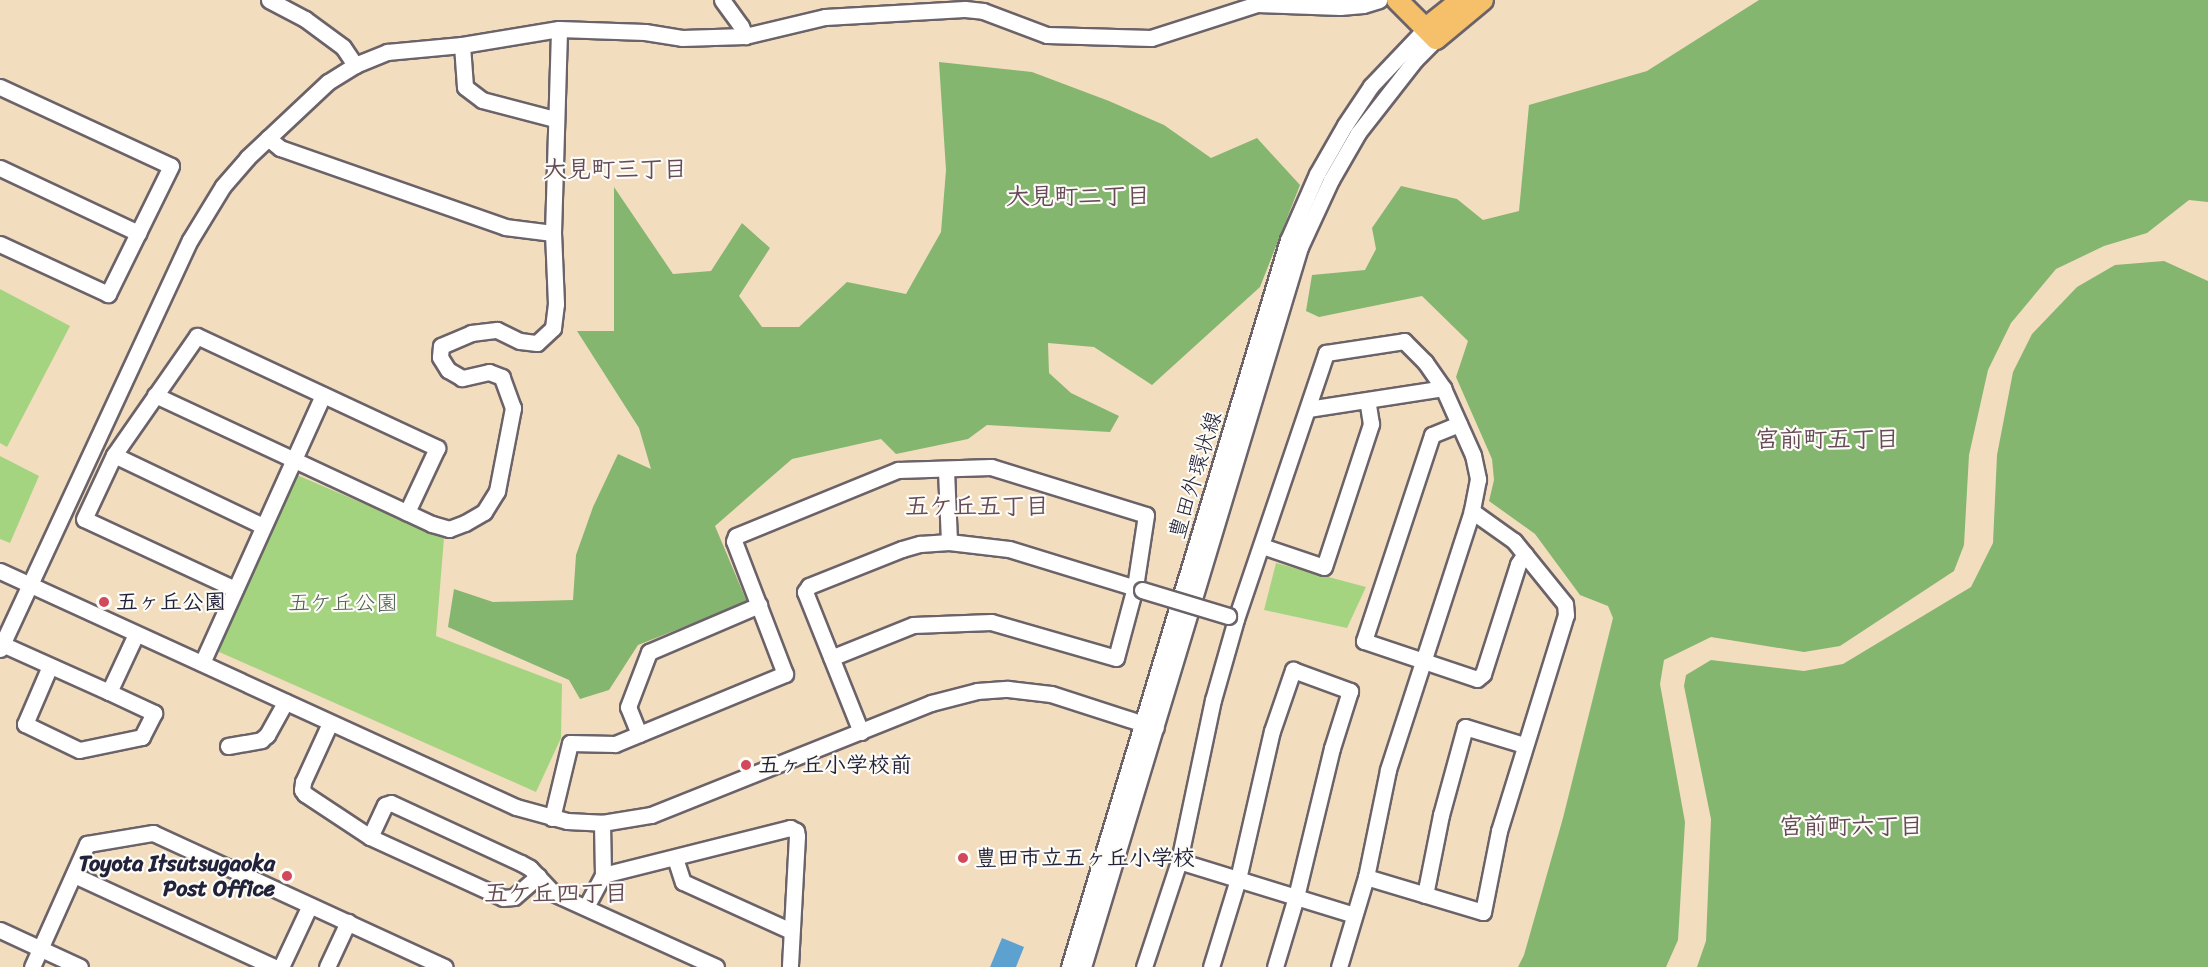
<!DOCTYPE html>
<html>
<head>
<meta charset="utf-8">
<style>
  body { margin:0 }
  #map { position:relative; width:2208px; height:967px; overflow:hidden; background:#f3ddbf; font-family:Sriracha,"Klee One",sans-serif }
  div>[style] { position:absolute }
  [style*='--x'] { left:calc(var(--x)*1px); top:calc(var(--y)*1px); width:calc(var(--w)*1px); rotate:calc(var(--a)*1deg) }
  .green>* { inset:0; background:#a5d481 }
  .forest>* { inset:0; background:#84b66f }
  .water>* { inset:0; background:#5da1d1 }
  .roads { filter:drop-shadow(2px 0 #6b6369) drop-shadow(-2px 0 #6b6369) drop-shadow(0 2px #6b6369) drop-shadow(0 -2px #6b6369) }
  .minor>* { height:15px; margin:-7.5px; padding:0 7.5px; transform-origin:7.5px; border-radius:7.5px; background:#fff }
  .major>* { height:20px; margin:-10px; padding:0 10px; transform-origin:10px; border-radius:10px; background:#f6c06b }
  .bridges { filter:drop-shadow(2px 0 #6b6369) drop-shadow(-2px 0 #6b6369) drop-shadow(0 2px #6b6369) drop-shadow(0 -2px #6b6369) }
  .minor-bridge>* { height:15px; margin:-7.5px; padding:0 7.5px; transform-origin:7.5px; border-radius:7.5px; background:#fff }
  .dots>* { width:16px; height:16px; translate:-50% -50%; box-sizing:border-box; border:3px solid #fdfcf7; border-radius:50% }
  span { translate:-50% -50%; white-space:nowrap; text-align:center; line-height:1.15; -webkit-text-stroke:4.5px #fdfcf7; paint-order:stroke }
  .street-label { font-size:22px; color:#22223b }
  .poi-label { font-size:22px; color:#22223b; font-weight:700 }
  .left { translate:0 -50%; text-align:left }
  .right { translate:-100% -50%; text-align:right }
  .park-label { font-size:22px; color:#506054 }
  .neighbourhood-label { font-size:24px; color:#654a58; font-weight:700 }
</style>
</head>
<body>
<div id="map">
  <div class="green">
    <div style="clip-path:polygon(0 289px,70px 326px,7px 447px,0 443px)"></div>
    <div style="clip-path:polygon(0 456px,39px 476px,10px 543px,0 539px)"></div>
    <div style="clip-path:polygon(297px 475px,444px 538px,436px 636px,562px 684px,561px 738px,536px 792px,217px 651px)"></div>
    <div style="clip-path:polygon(1276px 563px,1366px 587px,1347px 628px,1264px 610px)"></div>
  </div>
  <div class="forest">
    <div style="clip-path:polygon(1759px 0,2208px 0,2208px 202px,2189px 200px,2147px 233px,2104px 246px,2056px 269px,2011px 323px,1988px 370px,1969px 455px,1964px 545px,1954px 571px,1840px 646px,1804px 652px,1711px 637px,1664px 660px,1660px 684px,1685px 822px,1678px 940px,1666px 967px,1518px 967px,1524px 955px,1563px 818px,1613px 618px,1608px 606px,1580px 595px,1535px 534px,1489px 501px,1494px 480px,1492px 459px,1456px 377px,1468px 341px,1422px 296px,1319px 317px,1306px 311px,1312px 275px,1365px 270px,1376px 249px,1372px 228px,1401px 186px,1457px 199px,1483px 220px,1519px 211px,1529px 105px,1647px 71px)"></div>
    <div style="clip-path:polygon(939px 62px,1032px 72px,1109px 101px,1164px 125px,1211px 158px,1257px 138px,1300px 185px,1260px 287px,1152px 385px,1094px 347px,1048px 343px,1049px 373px,1071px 393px,1119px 416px,1110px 432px,987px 425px,968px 439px,896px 454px,881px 439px,792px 459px,715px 526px,747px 602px,638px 645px,609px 690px,580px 699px,569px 680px,448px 627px,454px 589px,493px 602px,573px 600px,576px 555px,593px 507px,618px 454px,651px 469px,639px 428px,577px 331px,614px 331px,614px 187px,673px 274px,711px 271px,742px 223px,770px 248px,739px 296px,762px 327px,799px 327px,847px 282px,906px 294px,941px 232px,946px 170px)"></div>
    <div style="clip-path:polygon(2164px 261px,2208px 281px,2208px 967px,1697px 967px,1706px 941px,1711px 819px,1684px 686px,1686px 675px,1711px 660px,1804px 671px,1843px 664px,1971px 587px,1993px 543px,1997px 455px,2013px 372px,2032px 334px,2077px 287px,2115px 265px)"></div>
  </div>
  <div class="water">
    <div style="clip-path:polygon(1002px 938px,1024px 947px,1016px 967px,990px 967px)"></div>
  </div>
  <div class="roads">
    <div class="minor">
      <div style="--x:269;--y:0;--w:41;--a:27.8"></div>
      <div style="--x:305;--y:19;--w:47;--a:36.4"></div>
      <div style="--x:343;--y:47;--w:22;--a:56"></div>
      <div style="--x:722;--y:0;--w:32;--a:54"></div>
      <div style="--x:741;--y:26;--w:11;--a:68"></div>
      <div style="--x:462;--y:45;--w:42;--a:85.9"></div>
      <div style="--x:465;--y:87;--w:21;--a:37"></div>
      <div style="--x:482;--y:100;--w:75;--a:14.6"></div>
      <div style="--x:0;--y:87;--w:188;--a:24.8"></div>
      <div style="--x:171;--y:166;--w:143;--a:116.2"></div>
      <div style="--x:108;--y:294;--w:119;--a:-155.2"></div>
      <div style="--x:268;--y:138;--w:16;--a:40"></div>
      <div style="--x:280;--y:148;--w:238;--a:19.3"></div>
      <div style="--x:505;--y:227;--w:48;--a:7.1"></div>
      <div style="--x:0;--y:168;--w:153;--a:25.2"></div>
      <div style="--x:155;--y:395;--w:306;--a:25"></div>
      <div style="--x:432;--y:524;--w:18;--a:16"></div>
      <div style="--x:449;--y:529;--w:17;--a:-21"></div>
      <div style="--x:465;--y:523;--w:22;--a:-30"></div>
      <div style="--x:484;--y:512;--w:25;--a:-58"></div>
      <div style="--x:497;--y:491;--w:85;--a:-79.1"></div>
      <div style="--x:513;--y:408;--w:33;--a:-110"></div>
      <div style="--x:502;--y:377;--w:14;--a:-159"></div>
      <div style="--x:489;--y:372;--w:28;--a:167"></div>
      <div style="--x:462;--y:378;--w:16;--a:-150"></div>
      <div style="--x:448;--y:370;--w:15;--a:-122"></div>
      <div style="--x:440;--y:357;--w:11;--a:-85"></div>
      <div style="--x:441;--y:346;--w:33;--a:-23"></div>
      <div style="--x:471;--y:333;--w:26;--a:-7"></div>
      <div style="--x:497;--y:330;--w:25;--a:26"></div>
      <div style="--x:520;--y:341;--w:17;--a:7"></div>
      <div style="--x:537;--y:343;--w:22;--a:-43"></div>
      <div style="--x:553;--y:328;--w:24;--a:-83"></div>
      <div style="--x:556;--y:304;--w:71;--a:-92.4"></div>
      <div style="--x:553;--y:233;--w:204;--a:-88.3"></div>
      <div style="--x:1308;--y:409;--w:137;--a:-8.8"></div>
      <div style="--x:1459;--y:424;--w:29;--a:158"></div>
      <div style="--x:1432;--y:435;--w:217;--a:108.3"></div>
      <div style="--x:1364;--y:641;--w:119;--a:18.6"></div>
      <div style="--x:1477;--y:679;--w:8;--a:-40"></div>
      <div style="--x:1483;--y:674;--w:115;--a:-72.3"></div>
      <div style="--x:1518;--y:564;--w:12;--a:-55"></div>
      <div style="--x:114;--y:455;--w:165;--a:25.5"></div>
      <div style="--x:946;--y:470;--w:72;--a:87.6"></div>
      <div style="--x:1262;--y:546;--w:65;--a:18.7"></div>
      <div style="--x:1324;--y:567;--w:151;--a:-71.8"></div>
      <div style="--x:1371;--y:424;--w:24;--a:-99"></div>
      <div style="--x:0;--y:571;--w:567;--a:24.58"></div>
      <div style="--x:516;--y:807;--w:53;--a:15.4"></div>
      <div style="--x:567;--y:821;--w:35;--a:3"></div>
      <div style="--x:602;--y:823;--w:50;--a:-9.3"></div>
      <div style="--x:651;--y:815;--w:302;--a:-21.8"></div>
      <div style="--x:931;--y:703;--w:48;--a:-14.6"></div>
      <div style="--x:977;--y:691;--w:31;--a:-4"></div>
      <div style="--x:1008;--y:689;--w:43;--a:6.6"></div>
      <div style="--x:1051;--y:694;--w:110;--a:17.9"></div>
      <div style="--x:235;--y:589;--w:166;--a:-155.1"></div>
      <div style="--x:84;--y:519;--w:71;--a:-64.9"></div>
      <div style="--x:114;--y:455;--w:145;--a:-55.1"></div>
      <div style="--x:197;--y:336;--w:265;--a:25"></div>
      <div style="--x:437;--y:448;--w:71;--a:115.1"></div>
      <div style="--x:2;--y:644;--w:117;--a:24.2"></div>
      <div style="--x:109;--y:692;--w:50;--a:25"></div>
      <div style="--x:154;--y:713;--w:27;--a:117"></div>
      <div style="--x:142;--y:737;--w:64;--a:168.3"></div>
      <div style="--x:79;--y:750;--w:60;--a:-154.3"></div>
      <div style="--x:25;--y:724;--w:63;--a:-66.7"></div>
      <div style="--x:0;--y:649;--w:451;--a:-65.1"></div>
      <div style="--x:190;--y:240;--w:63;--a:-58.6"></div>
      <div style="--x:223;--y:186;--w:37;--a:-49"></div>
      <div style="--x:247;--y:158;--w:111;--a:-43.2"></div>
      <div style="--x:328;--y:82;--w:32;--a:-32"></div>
      <div style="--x:355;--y:65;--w:35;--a:-22"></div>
      <div style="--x:387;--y:52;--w:75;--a:-5.3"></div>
      <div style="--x:462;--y:45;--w:98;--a:-9.4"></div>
      <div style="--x:559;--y:29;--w:86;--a:2"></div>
      <div style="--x:645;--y:32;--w:37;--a:9"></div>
      <div style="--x:682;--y:38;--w:63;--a:-1.8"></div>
      <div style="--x:745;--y:36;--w:82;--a:-13.4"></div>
      <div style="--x:825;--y:17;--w:140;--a:-3.3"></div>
      <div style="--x:965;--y:9;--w:18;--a:6"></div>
      <div style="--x:983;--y:11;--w:68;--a:20.6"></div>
      <div style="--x:1047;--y:35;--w:104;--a:1.7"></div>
      <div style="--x:1151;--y:38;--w:111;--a:-17.8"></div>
      <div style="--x:1257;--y:4;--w:83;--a:2.1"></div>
      <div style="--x:1340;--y:7;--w:23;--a:-5"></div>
      <div style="--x:1363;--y:5;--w:17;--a:-17"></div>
      <div style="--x:202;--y:663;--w:294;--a:-65.7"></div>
      <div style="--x:109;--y:692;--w:64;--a:-65"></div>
      <div style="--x:330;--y:723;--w:65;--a:114.6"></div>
      <div style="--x:303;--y:782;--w:8;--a:97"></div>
      <div style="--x:302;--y:790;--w:5;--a:53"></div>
      <div style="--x:305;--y:794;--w:78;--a:33.5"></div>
      <div style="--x:370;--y:837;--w:146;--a:24.6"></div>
      <div style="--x:503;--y:898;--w:11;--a:-5"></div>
      <div style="--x:514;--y:897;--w:32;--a:-41"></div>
      <div style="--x:861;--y:732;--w:151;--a:-111.8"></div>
      <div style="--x:805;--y:592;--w:7;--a:-56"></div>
      <div style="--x:809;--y:586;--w:100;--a:-21.7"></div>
      <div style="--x:902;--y:549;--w:19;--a:-16"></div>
      <div style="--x:920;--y:544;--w:29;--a:-4"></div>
      <div style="--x:949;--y:542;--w:60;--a:6.7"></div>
      <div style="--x:1009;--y:549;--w:139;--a:17.1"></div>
      <div style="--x:639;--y:734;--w:29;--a:-112"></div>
      <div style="--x:628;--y:707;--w:59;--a:-69.1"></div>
      <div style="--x:649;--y:652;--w:120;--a:-23.1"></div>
      <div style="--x:228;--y:746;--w:34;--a:-10"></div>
      <div style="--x:261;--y:740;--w:8;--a:-40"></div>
      <div style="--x:267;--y:735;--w:38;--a:-61"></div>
      <div style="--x:552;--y:818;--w:77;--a:-76.5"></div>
      <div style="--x:570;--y:743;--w:45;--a:1.3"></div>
      <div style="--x:615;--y:744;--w:184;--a:-22.4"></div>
      <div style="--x:785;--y:674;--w:142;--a:-111"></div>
      <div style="--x:734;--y:541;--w:5;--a:-68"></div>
      <div style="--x:736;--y:536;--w:175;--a:-22.2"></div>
      <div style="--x:898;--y:470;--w:93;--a:-1.8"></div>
      <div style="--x:991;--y:467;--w:162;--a:17.2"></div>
      <div style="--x:1146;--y:515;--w:73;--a:98.7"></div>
      <div style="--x:1135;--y:587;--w:73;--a:105"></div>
      <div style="--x:1116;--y:658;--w:130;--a:-163.9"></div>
      <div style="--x:991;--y:622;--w:78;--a:177.8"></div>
      <div style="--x:913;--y:625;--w:88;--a:158.1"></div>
      <div style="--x:370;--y:837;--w:35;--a:-65"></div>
      <div style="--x:385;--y:805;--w:6;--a:-18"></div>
      <div style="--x:391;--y:803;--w:143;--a:24.8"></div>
      <div style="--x:521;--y:863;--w:10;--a:29"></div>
      <div style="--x:530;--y:868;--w:34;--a:47"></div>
      <div style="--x:553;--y:893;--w:179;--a:24.4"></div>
      <div style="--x:675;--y:858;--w:25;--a:72"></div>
      <div style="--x:683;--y:882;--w:119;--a:24.4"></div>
      <div style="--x:1179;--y:861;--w:183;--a:17.1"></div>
      <div style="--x:74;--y:875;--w:220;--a:24.7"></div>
      <div style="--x:603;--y:875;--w:193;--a:-14.1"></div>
      <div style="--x:790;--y:828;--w:7;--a:27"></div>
      <div style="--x:796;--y:831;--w:5;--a:79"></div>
      <div style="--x:797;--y:836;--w:131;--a:93.1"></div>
      <div style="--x:1366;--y:877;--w:122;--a:16.7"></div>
      <div style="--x:1483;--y:912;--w:83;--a:-78.8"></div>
      <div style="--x:1499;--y:831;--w:226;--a:-72.8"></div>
      <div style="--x:1566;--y:615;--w:11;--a:-95"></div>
      <div style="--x:1565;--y:604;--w:81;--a:-129"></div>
      <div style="--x:1514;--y:541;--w:52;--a:-144.5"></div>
      <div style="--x:1425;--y:895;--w:82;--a:-78.7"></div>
      <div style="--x:1441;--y:815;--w:91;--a:-74.7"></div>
      <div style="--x:1465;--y:727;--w:62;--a:17"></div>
      <div style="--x:586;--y:907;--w:36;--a:-62"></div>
      <div style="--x:603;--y:875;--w:52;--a:-91.1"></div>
      <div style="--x:0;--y:930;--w:88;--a:24.8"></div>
      <div style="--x:32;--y:967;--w:135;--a:-65.9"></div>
      <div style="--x:87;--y:844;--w:67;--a:-9.5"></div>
      <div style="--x:153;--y:833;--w:321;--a:24.7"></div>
      <div style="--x:281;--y:967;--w:68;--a:-64.9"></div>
      <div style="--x:327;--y:967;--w:50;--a:-65"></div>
      <div style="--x:1069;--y:967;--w:759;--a:-73.24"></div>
      <div style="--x:1288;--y:240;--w:72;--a:-66.3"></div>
      <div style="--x:1317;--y:174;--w:56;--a:-60.3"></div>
      <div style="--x:1345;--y:125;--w:47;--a:-56.3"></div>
      <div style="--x:1371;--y:86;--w:81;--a:-46.5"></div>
      <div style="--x:1083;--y:967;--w:752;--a:-73.23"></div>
      <div style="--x:1300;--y:247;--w:74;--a:-65.2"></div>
      <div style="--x:1331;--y:180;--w:54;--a:-60.1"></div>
      <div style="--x:1358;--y:133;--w:93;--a:-52"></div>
      <div style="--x:1415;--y:60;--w:30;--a:-45"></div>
      <div style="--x:1144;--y:967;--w:112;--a:-71.7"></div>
      <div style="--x:1179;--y:861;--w:165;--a:-78.1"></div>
      <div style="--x:1213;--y:700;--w:84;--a:-74.1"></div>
      <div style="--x:1236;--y:619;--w:281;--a:-71.3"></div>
      <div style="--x:1326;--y:353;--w:79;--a:-8.7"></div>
      <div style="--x:1404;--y:341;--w:30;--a:45"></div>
      <div style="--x:1425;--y:362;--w:32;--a:55"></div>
      <div style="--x:1443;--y:388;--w:73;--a:65.9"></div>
      <div style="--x:1473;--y:455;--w:25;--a:78"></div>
      <div style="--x:1478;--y:479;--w:33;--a:101"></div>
      <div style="--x:1472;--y:511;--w:272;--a:108"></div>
      <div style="--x:1388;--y:770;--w:109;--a:101.6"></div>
      <div style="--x:1366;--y:877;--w:94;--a:106.7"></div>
      <div style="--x:1211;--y:967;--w:92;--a:-72.9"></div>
      <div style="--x:1238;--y:879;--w:152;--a:-77.1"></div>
      <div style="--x:1272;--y:731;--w:65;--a:-71"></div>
      <div style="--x:1293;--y:670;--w:61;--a:20.2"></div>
      <div style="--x:1350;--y:691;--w:60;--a:107.5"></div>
      <div style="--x:1332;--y:748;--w:153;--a:103.6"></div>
      <div style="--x:1296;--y:897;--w:73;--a:106.7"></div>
    </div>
    <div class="major">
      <div style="--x:1397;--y:0;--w:55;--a:45"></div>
      <div style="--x:1436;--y:39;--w:61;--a:-39.7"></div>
      <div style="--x:1427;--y:27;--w:43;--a:-38.5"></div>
    </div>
  </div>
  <div class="bridges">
    <div class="minor-bridge">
      <div style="--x:1142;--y:590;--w:90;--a:16.8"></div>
    </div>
  </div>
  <div class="dots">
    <div style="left:104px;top:602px;background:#d1495b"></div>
    <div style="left:746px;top:765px;background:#d1495b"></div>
    <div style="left:963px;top:858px;background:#d1495b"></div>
    <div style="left:287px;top:876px;background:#d1495b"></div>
  </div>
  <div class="street-label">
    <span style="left:1195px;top:475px;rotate:-73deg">豊田外環状線</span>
  </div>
  <div class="poi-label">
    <span class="left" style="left:116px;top:602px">五ヶ丘公園</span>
    <span class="left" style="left:758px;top:765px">五ヶ丘小学校前</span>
    <span class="left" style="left:975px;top:858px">豊田市立五ヶ丘小学校</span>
    <span class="right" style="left:275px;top:876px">Toyota Itsutsugaoka<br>Post Office</span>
  </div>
  <div class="park-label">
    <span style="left:343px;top:603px">五ケ丘公園</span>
  </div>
  <div class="neighbourhood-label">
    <span style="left:615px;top:170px">大見町三丁目</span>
    <span style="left:1078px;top:197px">大見町二丁目</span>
    <span style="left:1827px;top:440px">宮前町五丁目</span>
    <span style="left:977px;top:507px">五ケ丘五丁目</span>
    <span style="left:1851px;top:827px">宮前町六丁目</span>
    <span style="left:556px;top:894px">五ケ丘四丁目</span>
  </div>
</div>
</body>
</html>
